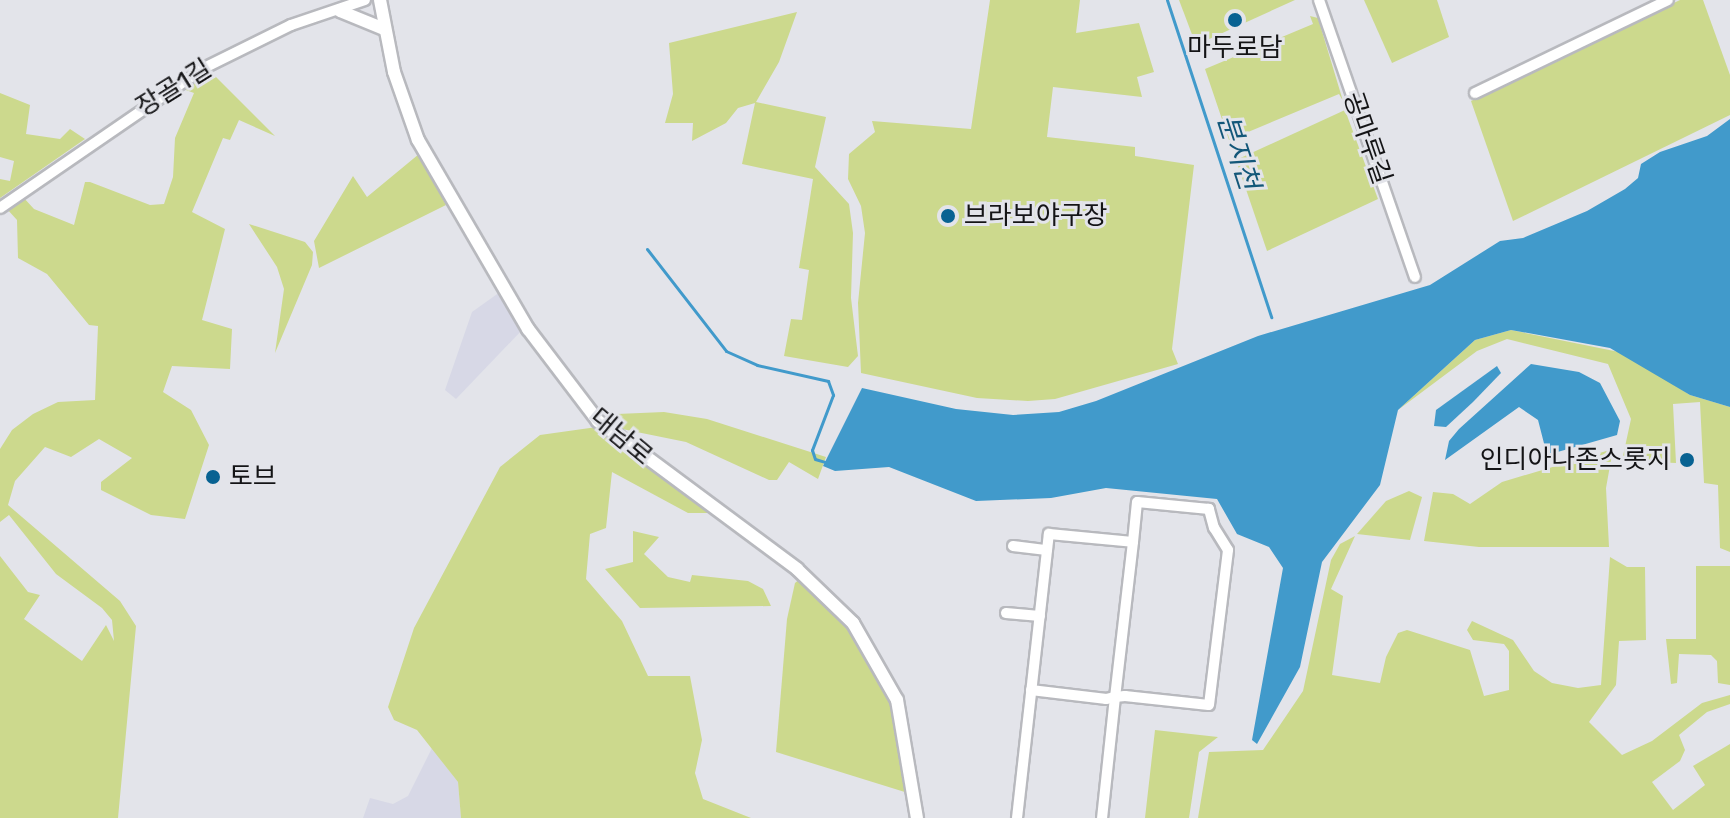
<!DOCTYPE html>
<html>
<head>
<meta charset="utf-8">
<style>
  body { margin:0 }
  #map { position:relative; width:1730px; height:818px; overflow:hidden; background:#e3e4ea; font-family:Rubik,"Noto Sans KR",sans-serif }
  div>[style] { position:absolute }
  [style*='--x'] { left:calc(var(--x)*1px); top:calc(var(--y)*1px); width:calc(var(--w)*1px); rotate:calc(var(--a)*1deg) }
  .built>* { inset:0; background:#d7d8e6 }
  .green>* { inset:0; background:#ccd98d }
  .water>* { inset:0; background:#419acb }
  .stream>* { height:3px; margin:-1.5px; padding:0 1.5px; transform-origin:1.5px; border-radius:1.5px; background:#419acb }
  .roads { filter:drop-shadow(2px 0 #b8b9be) drop-shadow(-2px 0 #b8b9be) drop-shadow(0 2px #b8b9be) drop-shadow(0 -2px #b8b9be) }
  .minor>* { height:10px; margin:-5px; padding:0 5px; transform-origin:5px; border-radius:5px; background:#fff }
  .tertiary>* { height:12px; margin:-6px; padding:0 6px; transform-origin:6px; border-radius:6px; background:#fff }
  .dots>* { width:22px; height:22px; translate:-50% -50%; box-sizing:border-box; border:4px solid #e3e4ea; border-radius:50% }
  span { translate:-50% -50%; white-space:nowrap; text-align:center; line-height:1.15; -webkit-text-stroke:6px #e3e4ea; paint-order:stroke }
  .poi-label { font-size:26px; color:#141416 }
  .left { translate:0 -50%; text-align:left }
  .right { translate:-100% -50%; text-align:right }
  .street-label { font-size:26px; color:#141416 }
  .water-label { font-size:28px; color:#135779; font-style:italic }
</style>
</head>
<body>
<div id="map">
  <div class="built">
    <div style="clip-path:polygon(500px 292px,523px 329px,456px 399px,445px 390px,472px 312px)"></div>
    <div style="clip-path:polygon(432px 748px,458px 782px,461px 818px,363px 818px,370px 798px,393px 804px,408px 796px)"></div>
  </div>
  <div class="green">
    <div style="clip-path:polygon(990px 0,1080px 0,1076px 33px,1139px 23px,1154px 72px,1137px 77px,1142px 97px,1053px 87px,1047px 137px,1135px 147px,1135px 156px,1194px 165px,1172px 349px,1178px 364px,1055px 399px,1028px 401px,977px 398px,861px 373px,858px 303px,865px 233px,861px 206px,848px 179px,849px 154px,875px 132px,872px 121px,971px 129px)"></div>
    <div style="clip-path:polygon(1179px 0,1295px 0,1196px 45px)"></div>
    <div style="clip-path:polygon(1364px 0,1437px 0,1449px 37px,1392px 63px)"></div>
    <div style="clip-path:polygon(1680px 0,1703px 0,1730px 75px,1730px 115px,1513px 221px,1471px 101px)"></div>
    <div style="clip-path:polygon(797px 12px,779px 62px,756px 102px,826px 117px,815px 167px,849px 204px,853px 233px,851px 298px,858px 356px,848px 367px,784px 356px,791px 319px,802px 320px,809px 270px,799px 268px,813px 179px,742px 164px,755px 103px,738px 108px,726px 123px,692px 141px,693px 123px,665px 123px,673px 94px,669px 43px)"></div>
    <div style="clip-path:polygon(1310px 16px,1318px 18px,1343px 101px,1339px 94px,1229px 140px,1205px 69px,1313px 24px)"></div>
    <div style="clip-path:polygon(211px 72px,275px 136px,239px 120px,230px 140px,223px 138px,192px 212px,225px 229px,202px 320px,232px 329px,230px 369px,172px 366px,163px 392px,191px 410px,209px 445px,185px 519px,151px 515px,101px 490px,101px 482px,132px 458px,99px 439px,71px 457px,45px 447px,15px 481px,8px 505px,120px 601px,136px 626px,118px 818px,0 818px,0 556px,28px 592px,40px 595px,24px 619px,82px 661px,106px 625px,114px 641px,112px 620px,102px 608px,56px 574px,9px 515px,0 522px,0 449px,12px 430px,33px 414px,58px 402px,95px 400px,98px 326px,89px 325px,47px 274px,18px 258px,17px 220px,7px 209px,23px 197px,34px 209px,74px 225px,85px 182px,90px 182px,150px 205px,164px 204px,173px 177px,175px 138px,194px 93px,183px 89px)"></div>
    <div style="clip-path:polygon(0 93px,30px 105px,26px 134px,60px 139px,70px 129px,85px 139px,0 198px,0 179px,10px 181px,14px 161px,0 157px)"></div>
    <div style="clip-path:polygon(1345px 110px,1378px 199px,1267px 251px,1236px 160px)"></div>
    <div style="clip-path:polygon(419px 154px,446px 205px,319px 268px,314px 241px,353px 176px,367px 197px)"></div>
    <div style="clip-path:polygon(249px 224px,305px 242px,313px 252px,312px 265px,275px 353px,284px 289px,277px 267px)"></div>
    <div style="clip-path:polygon(1511px 330px,1624px 353px,1690px 395px,1730px 407px,1730px 552px,1720px 548px,1718px 485px,1704px 483px,1700px 402px,1673px 404px,1676px 463px,1629px 461px,1623px 456px,1631px 419px,1608px 364px,1507px 339px,1477px 351px,1398px 410px,1475px 340px)"></div>
    <div style="clip-path:polygon(664px 412px,707px 419px,826px 457px,818px 479px,789px 462px,777px 480px,769px 480px,686px 442px,622px 429px,610px 421px,617px 414px)"></div>
    <div style="clip-path:polygon(597px 427px,712px 513px,688px 513px,612px 472px,606px 528px,590px 534px,586px 579px,622px 621px,648px 676px,690px 676px,702px 740px,695px 773px,703px 799px,751px 818px,461px 818px,458px 782px,417px 730px,394px 720px,388px 707px,414px 628px,500px 467px,540px 435px)"></div>
    <div style="clip-path:polygon(1613px 449px,1606px 488px,1609px 547px,1479px 547px,1424px 541px,1433px 492px,1453px 494px,1470px 504px,1502px 482px)"></div>
    <div style="clip-path:polygon(1409px 491px,1422px 497px,1410px 540px,1357px 534px,1386px 501px)"></div>
    <div style="clip-path:polygon(633px 531px,659px 537px,644px 554px,668px 577px,690px 582px,692px 575px,748px 581px,763px 589px,771px 606px,640px 608px,605px 569px,633px 562px)"></div>
    <div style="clip-path:polygon(1355px 536px,1331px 589px,1343px 596px,1332px 675px,1380px 683px,1386px 657px,1398px 633px,1407px 630px,1470px 650px,1484px 696px,1509px 690px,1509px 651px,1504px 644px,1473px 640px,1467px 630px,1472px 621px,1513px 640px,1534px 671px,1552px 683px,1578px 688px,1601px 685px,1610px 557px,1627px 567px,1645px 567px,1646px 640px,1619px 641px,1616px 685px,1589px 722px,1622px 755px,1652px 741px,1702px 703px,1730px 695px,1730px 704px,1707px 712px,1679px 735px,1685px 750px,1680px 761px,1652px 782px,1673px 810px,1705px 785px,1693px 766px,1730px 744px,1730px 818px,1198px 818px,1209px 752px,1263px 750px,1303px 691px,1331px 560px,1340px 544px)"></div>
    <div style="clip-path:polygon(1696px 566px,1730px 566px,1730px 685px,1718px 683px,1717px 661px,1711px 655px,1679px 654px,1677px 683px,1671px 684px,1666px 639px,1696px 639px)"></div>
    <div style="clip-path:polygon(801px 578px,864px 645px,895px 709px,908px 793px,776px 752px,787px 619px,795px 583px)"></div>
    <div style="clip-path:polygon(1155px 730px,1218px 737px,1199px 752px,1189px 818px,1145px 818px)"></div>
  </div>
  <div class="water">
    <div style="clip-path:polygon(1730px 119px,1730px 407px,1690px 395px,1610px 348px,1511px 330px,1475px 340px,1398px 410px,1380px 485px,1322px 562px,1300px 667px,1257px 744px,1252px 740px,1283px 568px,1269px 547px,1237px 534px,1217px 499px,1106px 488px,1051px 498px,976px 501px,889px 467px,835px 471px,823px 466px,862px 388px,956px 409px,1013px 415px,1059px 412px,1096px 401px,1258px 336px,1430px 285px,1500px 241px,1523px 238px,1587px 211px,1625px 189px,1638px 178px,1641px 164px,1660px 152px,1707px 136px)"></div>
    <div style="clip-path:polygon(1531px 364px,1579px 372px,1600px 383px,1620px 421px,1617px 435px,1547px 455px,1538px 420px,1519px 407px,1445px 460px,1449px 441px,1459px 429px)"></div>
    <div style="clip-path:polygon(1497px 366px,1501px 373px,1473px 402px,1446px 427px,1434px 426px,1436px 410px)"></div>
  </div>
  <div class="stream">
    <div style="--x:1167;--y:0;--w:334;--a:71.8"></div>
    <div style="--x:647;--y:249;--w:129;--a:52.2"></div>
    <div style="--x:726;--y:351;--w:34;--a:24"></div>
    <div style="--x:757;--y:365;--w:73;--a:12.7"></div>
    <div style="--x:828;--y:381;--w:15;--a:70"></div>
    <div style="--x:833;--y:395;--w:59;--a:110.9"></div>
    <div style="--x:812;--y:450;--w:9;--a:72"></div>
    <div style="--x:815;--y:459;--w:10;--a:17"></div>
  </div>
  <div class="roads">
    <div class="minor">
      <div style="--x:1319;--y:0;--w:293;--a:70.9"></div>
      <div style="--x:1475;--y:93;--w:214;--a:-25.7"></div>
      <div style="--x:0;--y:208;--w:247;--a:-34.5"></div>
      <div style="--x:204;--y:68;--w:97;--a:-26.3"></div>
      <div style="--x:291;--y:25;--w:78;--a:-18.7"></div>
      <div style="--x:1013;--y:546;--w:34;--a:7"></div>
      <div style="--x:1006;--y:613;--w:34;--a:5"></div>
      <div style="--x:1031;--y:690;--w:76;--a:6.8"></div>
      <div style="--x:1106;--y:699;--w:9;--a:-13"></div>
      <div style="--x:1115;--y:697;--w:10;--a:-6"></div>
      <div style="--x:1125;--y:696;--w:84;--a:6.1"></div>
      <div style="--x:1209;--y:705;--w:156;--a:-83"></div>
      <div style="--x:1228;--y:550;--w:26;--a:-122"></div>
      <div style="--x:1214;--y:528;--w:20;--a:-105"></div>
      <div style="--x:1209;--y:509;--w:72;--a:-174.4"></div>
      <div style="--x:1137;--y:502;--w:40;--a:95.7"></div>
      <div style="--x:1133;--y:542;--w:156;--a:96.6"></div>
      <div style="--x:1115;--y:697;--w:122;--a:96.1"></div>
      <div style="--x:1017;--y:818;--w:286;--a:-83.6"></div>
      <div style="--x:1049;--y:534;--w:84;--a:5.4"></div>
    </div>
    <div class="tertiary">
      <div style="--x:380;--y:0;--w:73;--a:79"></div>
      <div style="--x:394;--y:72;--w:72;--a:70.6"></div>
      <div style="--x:418;--y:140;--w:219;--a:59.8"></div>
      <div style="--x:528;--y:329;--w:116;--a:52.7"></div>
      <div style="--x:598;--y:421;--w:248;--a:36.6"></div>
      <div style="--x:797;--y:569;--w:78;--a:44"></div>
      <div style="--x:853;--y:623;--w:89;--a:60.3"></div>
      <div style="--x:897;--y:700;--w:120;--a:80.4"></div>
      <div style="--x:340;--y:11;--w:48;--a:22.2"></div>
    </div>
  </div>
  <div class="dots">
    <div style="left:1235px;top:20px;background:#086292"></div>
    <div style="left:948px;top:216px;background:#086292"></div>
    <div style="left:1687px;top:460px;background:#086292"></div>
    <div style="left:213px;top:477px;background:#086292"></div>
  </div>
  <div class="poi-label">
    <span style="left:1235px;top:48px">마두로담</span>
    <span class="left" style="left:964px;top:216px">브라보야구장</span>
    <span class="right" style="left:1671px;top:460px">인디아나존스롯지</span>
    <span class="left" style="left:229px;top:477px">토브</span>
  </div>
  <div class="street-label">
    <span style="left:174px;top:88px;rotate:-32deg">장골1길</span>
    <span style="left:1367px;top:138px;rotate:71deg">공마루길</span>
    <span style="left:621px;top:437px;rotate:40deg">대남로</span>
  </div>
  <div class="water-label">
    <span style="left:1238px;top:152px;rotate:72deg">분지천</span>
  </div>
</div>
</body>
</html>
